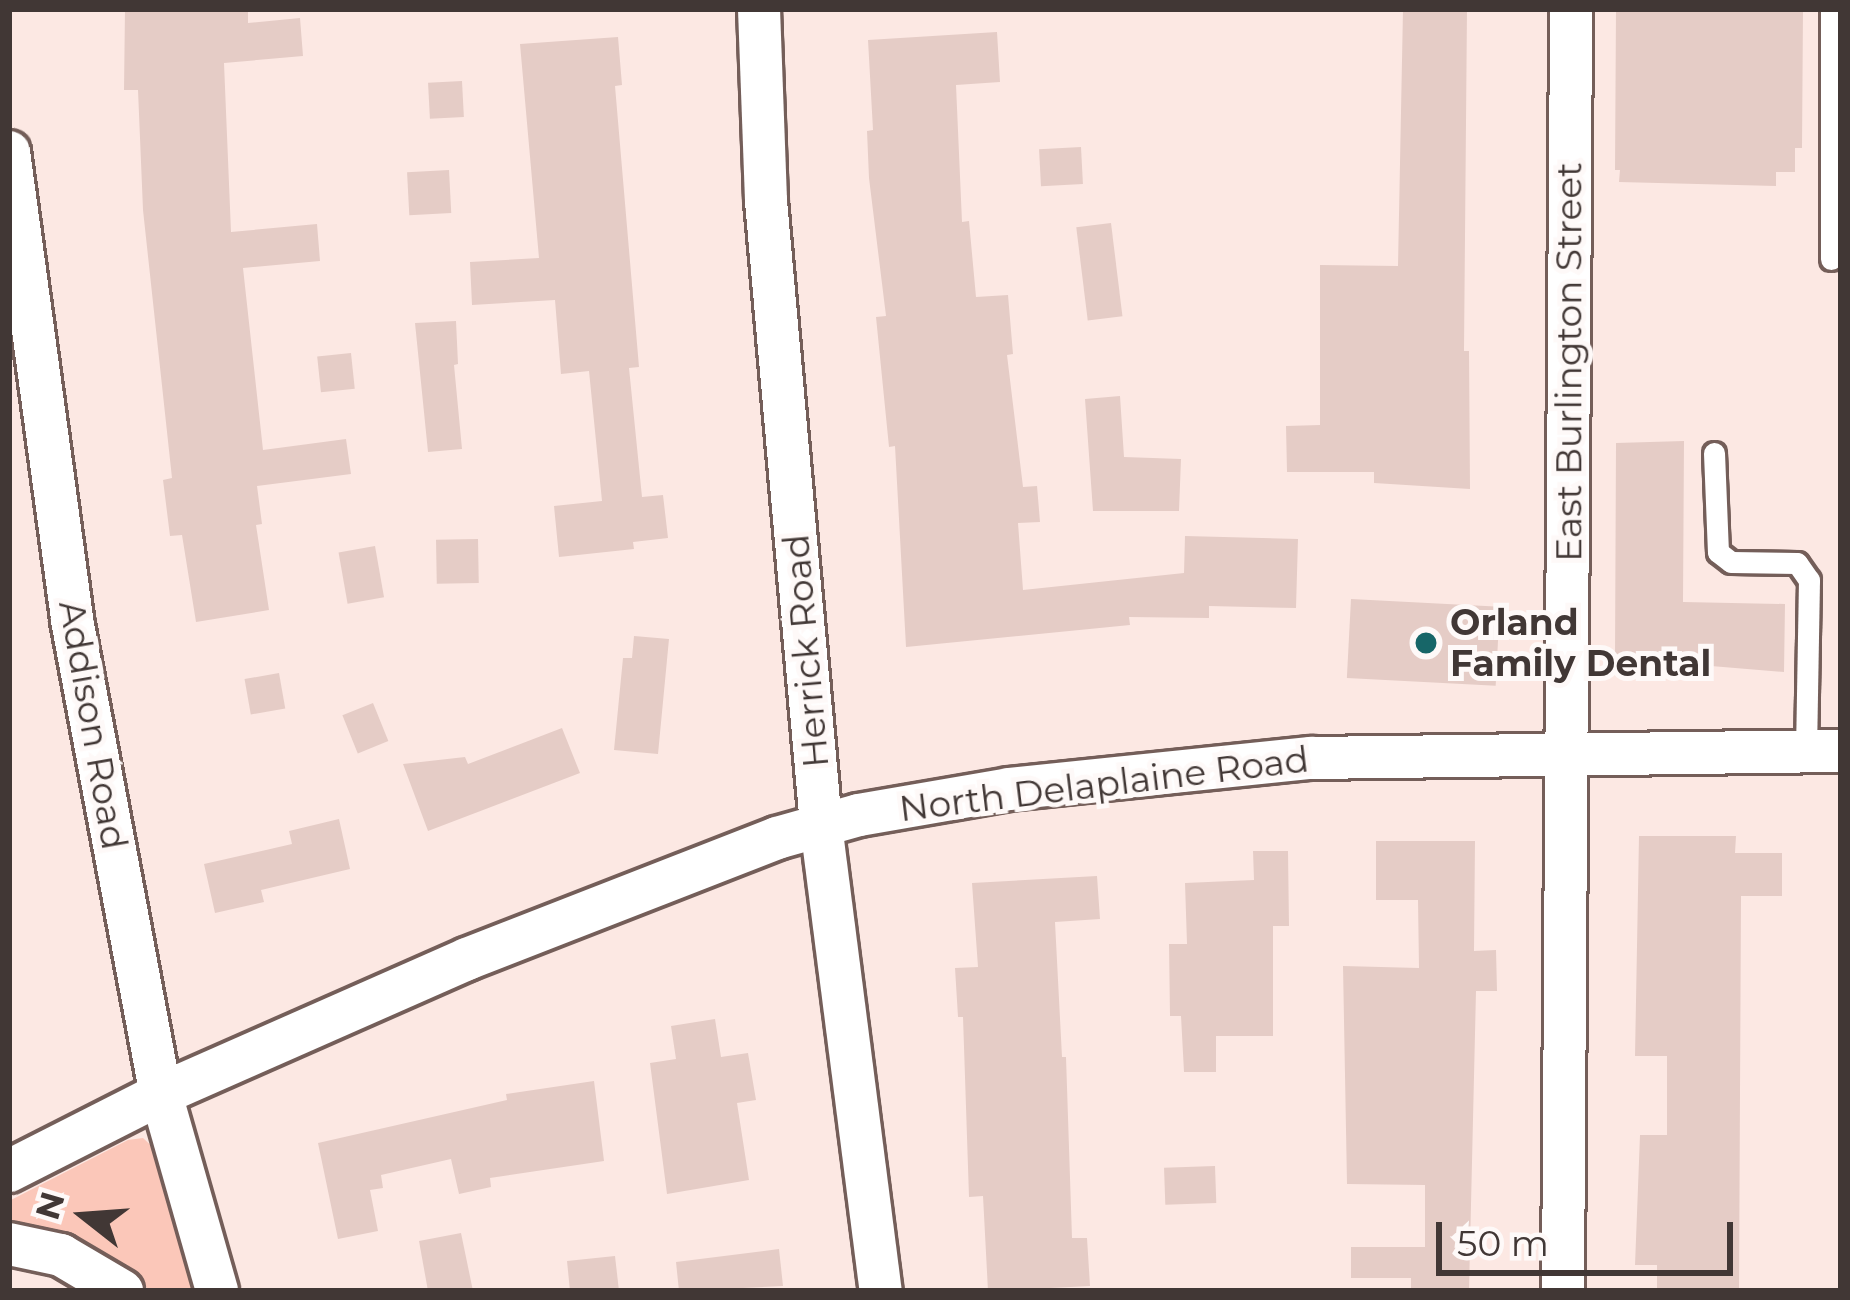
<!DOCTYPE html>
<html>
<head>
<meta charset="utf-8">
<style>
  body { margin:0 }
  #map { position:relative; width:1850px; height:1300px; overflow:hidden; background:#fce8e3; font-family:Montserrat,sans-serif }
  div>[style] { position:absolute }
  [style*='--x'] { left:calc(var(--x)*1px); top:calc(var(--y)*1px); width:calc(var(--w)*1px); rotate:calc(var(--a)*1deg) }
  .green>* { inset:0; background:#fbc7b9 }
  .building>* { inset:0; background:#e5ccc6; transform-origin:0 0 }
  .roads { filter:drop-shadow(3px 0 #745e59) drop-shadow(-3px 0 #745e59) drop-shadow(0 3px #745e59) drop-shadow(0 -3px #745e59) }
  .service>* { height:21px; margin:-10.5px; padding:0 10.5px; transform-origin:10.5px; border-radius:10.5px; background:#fff }
  .minor>* { height:42px; margin:-21px; padding:0 21px; transform-origin:21px; border-radius:21px; background:#fff }
  .dots>* { width:33px; height:33px; translate:-50% -50%; box-sizing:border-box; border:6px solid #fef9f8; border-radius:50% }
  span { translate:-50% -50%; white-space:nowrap; text-align:center; line-height:1.15; -webkit-text-stroke:10px #fef9f8; paint-order:stroke }
  .street-label { font-size:36px; color:#413735 }
  .poi-label { font-size:36px; color:#413735; font-weight:700 }
  .left { translate:0 -50%; text-align:left }
  .frame { position:absolute; inset:0; border:12px solid #413735; pointer-events:none }
  .north { position:absolute; left:24px; top:1156px; width:120px; height:120px; -webkit-text-stroke:9px #fef9f8; paint-order:stroke; rotate:287deg; font-size:33px; font-weight:700; line-height:48px; text-align:center; color:#413735 }
  .north::after { content:''; display:block; margin:auto; width:42px; height:54px; background:#413735; clip-path:polygon(50% 0,100% 100%,50% 72%,0 100%) }
  .scale { position:absolute; left:1436px; top:1222px; width:297px; height:54px; box-sizing:border-box; border:6px solid #413735; border-top:0; padding-left:15px; font-size:36px; line-height:42px; white-space:nowrap; color:#413735; -webkit-text-stroke:9px #fef9f8; paint-order:stroke }
</style>
</head>
<body>
<div id="map">
  <div class="green">
    <div style="clip-path:polygon(143px 1138px,157px 1151px,201px 1291px,151px 1291px,130px 1274px,9px 1232px,9px 1201px,128px 1140px)"></div>
  </div>
  <div class="building">
    <div style="clip-path:polygon(125px 9px,248px 9px,248px 23px,300px 18px,303px 56px,224px 63px,231px 232px,317px 224px,320px 261px,243px 268px,263px 450px,346px 439px,351px 474px,257px 486px,262px 524px,256px 525px,269px 610px,196px 622px,182px 535px,170px 536px,163px 480px,172px 478px,143px 210px,138px 90px,124px 90px)"></div>
    <div style="clip-path:polygon(1403px 9px,1467px 9px,1464px 351px,1469px 351px,1470px 489px,1374px 483px,1374px 472px,1287px 472px,1286px 426px,1320px 425px,1320px 265px,1398px 266px)"></div>
    <div style="clip-path:polygon(1616px 9px,1803px 9px,1802px 148px,1795px 148px,1795px 172px,1776px 172px,1776px 186px,1619px 182px,1620px 170px,1615px 170px)"></div>
    <div style="clip-path:polygon(997px 32px,1000px 82px,956px 85px,962px 222px,969px 221px,976px 297px,1008px 295px,1013px 354px,1007px 355px,1023px 487px,1037px 486px,1040px 522px,1018px 523px,1023px 590px,1184px 573px,1185px 536px,1298px 539px,1296px 608px,1209px 606px,1209px 618px,1129px 617px,1130px 625px,906px 647px,895px 446px,889px 447px,876px 317px,886px 316px,869px 178px,867px 131px,873px 130px,868px 40px)"></div>
    <div style="clip-path:polygon(618px 37px,622px 85px,615px 86px,639px 367px,629px 368px,642px 497px,663px 495px,668px 538px,633px 542px,634px 549px,559px 557px,554px 506px,602px 501px,589px 371px,561px 374px,555px 300px,472px 305px,470px 262px,539px 258px,520px 44px)"></div>
    <div style="left:462px;top:81px;width:36px;height:34px;rotate:87deg"></div>
    <div style="left:1081px;top:147px;width:37px;height:42px;rotate:87deg"></div>
    <div style="left:449px;top:170px;width:43px;height:42px;rotate:87deg"></div>
    <div style="left:1111px;top:223px;width:94px;height:35px;rotate:83deg"></div>
    <div style="clip-path:polygon(456px 321px,458px 364px,454px 365px,462px 449px,428px 452px,415px 323px)"></div>
    <div style="left:351px;top:353px;width:36px;height:34px;rotate:84deg"></div>
    <div style="clip-path:polygon(1120px 396px,1124px 457px,1181px 459px,1179px 511px,1093px 511px,1085px 399px)"></div>
    <div style="clip-path:polygon(1684px 441px,1683px 602px,1785px 604px,1784px 672px,1615px 658px,1616px 443px)"></div>
    <div style="left:478px;top:539px;width:44px;height:42px;rotate:89deg"></div>
    <div style="left:375px;top:546px;width:52px;height:37px;rotate:80deg"></div>
    <div style="left:1351px;top:599px;width:149px;height:79px;rotate:3deg"></div>
    <div style="clip-path:polygon(634px 636px,669px 639px,658px 754px,614px 750px,623px 658px,632px 658px)"></div>
    <div style="left:279px;top:673px;width:36px;height:35px;rotate:80deg"></div>
    <div style="left:373px;top:703px;width:41px;height:33px;rotate:68deg"></div>
    <div style="clip-path:polygon(562px 728px,580px 773px,428px 831px,403px 764px,465px 757px,468px 764px)"></div>
    <div style="clip-path:polygon(339px 819px,350px 869px,261px 890px,264px 902px,215px 913px,204px 864px,292px 844px,289px 831px)"></div>
    <div style="clip-path:polygon(1639px 836px,1736px 836px,1735px 853px,1782px 853px,1782px 896px,1741px 896px,1739px 1291px,1657px 1291px,1657px 1265px,1635px 1265px,1640px 1135px,1667px 1135px,1667px 1056px,1635px 1056px)"></div>
    <div style="clip-path:polygon(1376px 841px,1475px 841px,1474px 951px,1496px 950px,1497px 991px,1476px 991px,1469px 1291px,1411px 1291px,1411px 1278px,1351px 1278px,1351px 1247px,1425px 1247px,1425px 1185px,1347px 1184px,1343px 966px,1419px 968px,1418px 900px,1376px 900px)"></div>
    <div style="clip-path:polygon(1253px 851px,1288px 851px,1289px 926px,1273px 926px,1273px 1036px,1216px 1036px,1216px 1072px,1184px 1072px,1181px 1016px,1170px 1016px,1169px 944px,1187px 944px,1185px 883px,1254px 880px)"></div>
    <div style="clip-path:polygon(1097px 876px,1100px 919px,1055px 922px,1062px 1057px,1066px 1057px,1072px 1238px,1087px 1238px,1090px 1286px,988px 1291px,983px 1196px,969px 1197px,963px 1017px,958px 1017px,955px 968px,978px 967px,972px 883px)"></div>
    <div style="clip-path:polygon(715px 1019px,721px 1057px,748px 1053px,756px 1100px,737px 1103px,749px 1180px,667px 1194px,650px 1063px,676px 1059px,671px 1026px)"></div>
    <div style="clip-path:polygon(594px 1081px,604px 1161px,490px 1178px,491px 1187px,459px 1194px,451px 1159px,381px 1175px,383px 1188px,370px 1190px,378px 1231px,338px 1239px,318px 1143px,507px 1100px,506px 1094px)"></div>
    <div style="left:1215px;top:1166px;width:37px;height:51px;rotate:88deg"></div>
    <div style="clip-path:polygon(461px 1233px,473px 1291px,428px 1291px,419px 1241px)"></div>
    <div style="clip-path:polygon(779px 1249px,783px 1286px,679px 1291px,676px 1262px)"></div>
    <div style="clip-path:polygon(615px 1256px,619px 1291px,570px 1291px,567px 1261px)"></div>
  </div>
  <div class="roads">
    <div class="service">
      <div style="--x:1831;--y:9;--w:250;--a:90"></div>
      <div style="--x:1714;--y:453;--w:99;--a:87.7"></div>
      <div style="--x:1718;--y:552;--w:16;--a:38"></div>
      <div style="--x:1731;--y:562;--w:66;--a:0.9"></div>
      <div style="--x:1797;--y:563;--w:21;--a:55"></div>
      <div style="--x:1809;--y:580;--w:171;--a:91"></div>
    </div>
    <div class="minor">
      <div style="--x:759;--y:9;--w:192;--a:87.9"></div>
      <div style="--x:766;--y:201;--w:626;--a:84.96"></div>
      <div style="--x:821;--y:825;--w:470;--a:82.7"></div>
      <div style="--x:9;--y:152;--w:472;--a:82.3"></div>
      <div style="--x:72;--y:620;--w:482;--a:79.4"></div>
      <div style="--x:161;--y:1094;--w:205;--a:74.1"></div>
      <div style="--x:9;--y:1171;--w:170;--a:-26.9"></div>
      <div style="--x:161;--y:1094;--w:334;--a:-23.8"></div>
      <div style="--x:467;--y:959;--w:333;--a:-21.3"></div>
      <div style="--x:777;--y:838;--w:85;--a:-15.7"></div>
      <div style="--x:859;--y:815;--w:152;--a:-9.8"></div>
      <div style="--x:1009;--y:789;--w:304;--a:-5.9"></div>
      <div style="--x:1311;--y:758;--w:530;--a:-0.76"></div>
      <div style="--x:9;--y:1244;--w:53;--a:11.9"></div>
      <div style="--x:61;--y:1255;--w:71;--a:30.5"></div>
      <div style="--x:1563;--y:1291;--w:1282;--a:-89.64"></div>
    </div>
  </div>
  <div class="dots">
    <div style="left:1426px;top:643px;background:#176668"></div>
  </div>
  <div class="street-label">
    <span style="left:1569px;top:362px;rotate:-90deg">East Burlington Street</span>
    <span style="left:806px;top:651px;rotate:-95deg">Herrick Road</span>
    <span style="left:93px;top:725px;rotate:80deg">Addison Road</span>
    <span style="left:1104px;top:784px;rotate:-7deg">North Delaplaine Road</span>
  </div>
  <div class="poi-label">
    <span class="left" style="left:1450px;top:643px">Orland<br>Family Dental</span>
  </div>
  <div class="frame"></div>
  <div class="north">N</div>
  <div class="scale">50 m</div>
</div>
</body>
</html>
